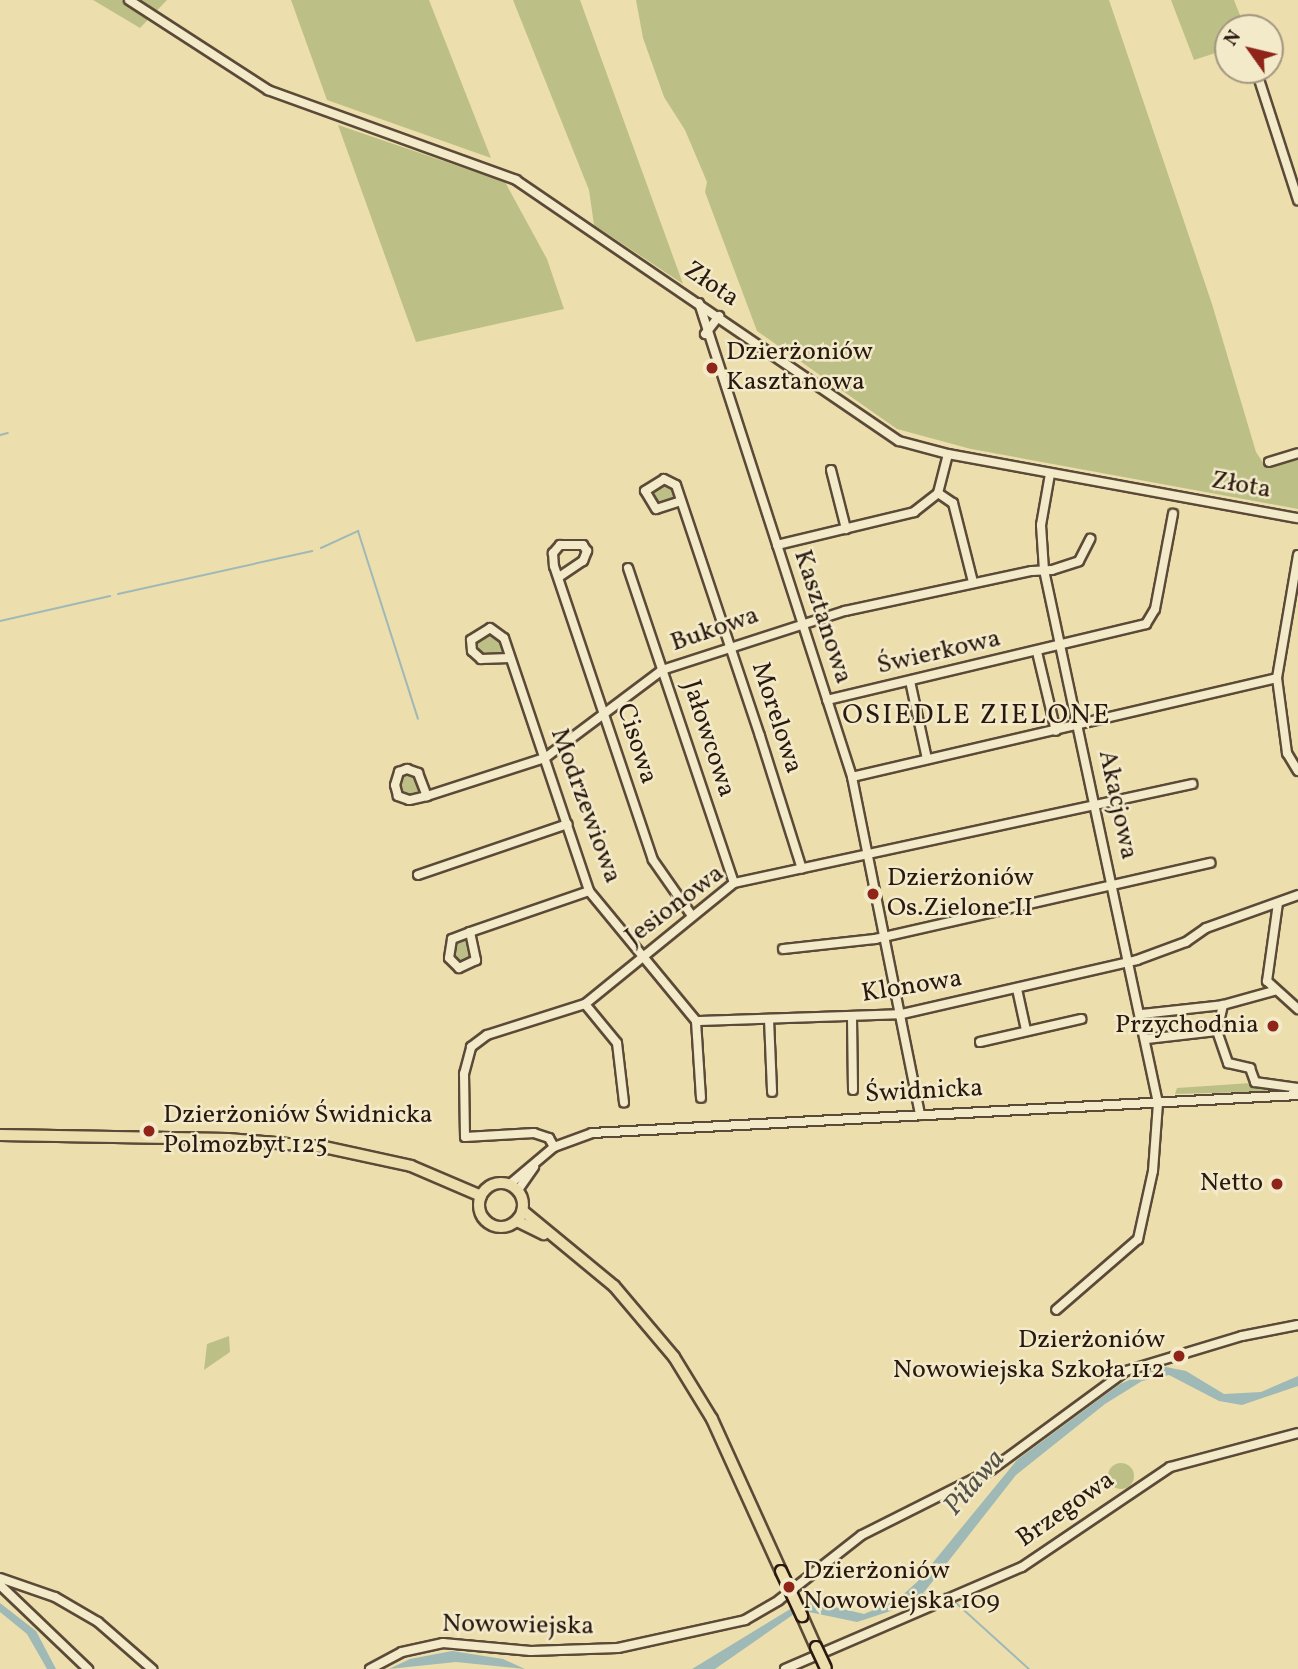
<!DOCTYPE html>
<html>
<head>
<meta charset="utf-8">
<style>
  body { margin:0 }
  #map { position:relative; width:1298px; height:1669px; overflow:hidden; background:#eddead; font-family:Vollkorn,serif }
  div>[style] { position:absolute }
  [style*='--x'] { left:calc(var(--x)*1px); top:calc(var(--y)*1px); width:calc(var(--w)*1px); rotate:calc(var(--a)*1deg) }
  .green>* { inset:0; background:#bdc086 }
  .round { border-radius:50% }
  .water>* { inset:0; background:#9eb9b6 }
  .stream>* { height:2px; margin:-1px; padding:0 1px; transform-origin:1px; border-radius:1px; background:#9eb9b6 }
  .roads { filter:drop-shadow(2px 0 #5b4a37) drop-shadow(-2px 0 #5b4a37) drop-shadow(0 2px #5b4a37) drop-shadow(0 -2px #5b4a37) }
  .minor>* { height:8px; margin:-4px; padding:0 4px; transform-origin:4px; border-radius:4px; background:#f3eaca }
  .major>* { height:10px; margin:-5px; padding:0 5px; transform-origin:5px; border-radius:5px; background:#eddead }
  .major>.ring { margin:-5px; padding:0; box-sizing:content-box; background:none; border:10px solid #eddead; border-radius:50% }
  .bridges { filter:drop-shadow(2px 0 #2a1910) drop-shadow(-2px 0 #2a1910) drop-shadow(0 2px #2a1910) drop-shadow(0 -2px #2a1910) }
  .major-bridge>* { height:10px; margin:-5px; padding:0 5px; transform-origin:5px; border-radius:5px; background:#eddead }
  .dots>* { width:19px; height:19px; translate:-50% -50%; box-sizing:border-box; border:4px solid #f3eaca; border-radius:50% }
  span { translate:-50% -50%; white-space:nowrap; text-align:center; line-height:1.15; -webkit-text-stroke:5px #f3eaca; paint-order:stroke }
  .street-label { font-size:26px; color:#2a1910 }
  .poi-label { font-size:26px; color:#2a1910 }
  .left { translate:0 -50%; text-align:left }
  .right { translate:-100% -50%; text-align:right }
  .neighbourhood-label { font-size:28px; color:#2a1910; letter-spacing:2px }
  .water-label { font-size:28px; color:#53514a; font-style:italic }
  .north { position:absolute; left:1214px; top:14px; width:70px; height:70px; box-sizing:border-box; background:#f3eaca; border:2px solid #a39680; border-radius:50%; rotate:304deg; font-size:19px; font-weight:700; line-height:28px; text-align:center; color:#2a1910 }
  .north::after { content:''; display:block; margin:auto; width:24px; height:32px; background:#8f2418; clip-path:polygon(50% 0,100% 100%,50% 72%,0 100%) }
</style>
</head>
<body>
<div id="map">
  <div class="green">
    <div style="clip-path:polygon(93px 0,167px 0,140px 28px)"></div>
    <div style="clip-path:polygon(291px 0,429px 0,491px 158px,327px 100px)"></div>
    <div style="clip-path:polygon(513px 0,580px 0,683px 284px,594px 225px,589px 190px)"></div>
    <div style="clip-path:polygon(636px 0,1109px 0,1212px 304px,1256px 452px,1266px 467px,1298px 456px,1298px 509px,971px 449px,897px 429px,757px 331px,705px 192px,707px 182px,685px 130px,664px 97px,643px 38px)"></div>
    <div style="clip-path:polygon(1171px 0,1234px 0,1245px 28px,1228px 28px,1228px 49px,1194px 60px)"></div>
    <div style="clip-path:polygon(338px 125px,505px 182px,547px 259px,564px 309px,416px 342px)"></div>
    <div class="round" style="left:651px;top:482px;width:24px;height:24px"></div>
    <div style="clip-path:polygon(491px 632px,500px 636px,503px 655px,485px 657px,476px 651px,476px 640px)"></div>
    <div class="round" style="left:397px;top:773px;width:24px;height:24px"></div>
    <div style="clip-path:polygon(464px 937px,473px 958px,461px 965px,452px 954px,454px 943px)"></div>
    <div style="clip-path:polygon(1251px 1083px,1296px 1091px,1175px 1094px,1177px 1088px)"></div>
    <div style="clip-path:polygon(229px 1336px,230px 1352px,204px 1370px,207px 1344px)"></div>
    <div class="round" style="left:1108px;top:1463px;width:26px;height:26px"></div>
  </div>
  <div class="water">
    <div style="clip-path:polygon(1161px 1366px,1186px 1371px,1224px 1394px,1261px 1392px,1298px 1376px,1298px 1386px,1242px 1405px,1219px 1401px,1169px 1375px,1142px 1381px,1105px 1404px,1016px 1475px,925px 1591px,906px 1606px,857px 1622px,809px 1612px,794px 1614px,715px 1669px,692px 1669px,805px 1600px,864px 1614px,897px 1600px,917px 1582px,1017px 1460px,1120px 1384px)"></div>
    <div style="clip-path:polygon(0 1603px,36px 1631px,56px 1669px,47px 1669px,27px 1634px,0 1612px)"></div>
    <div style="clip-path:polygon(452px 1651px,503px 1659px,525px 1669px,456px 1662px,389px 1669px,410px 1659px)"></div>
  </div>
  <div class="stream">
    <div style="--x:0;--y:435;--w:8;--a:-14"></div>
    <div style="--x:321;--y:548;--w:41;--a:-24.7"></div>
    <div style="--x:358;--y:531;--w:197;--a:72.3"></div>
    <div style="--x:118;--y:594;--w:199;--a:-12.5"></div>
    <div style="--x:0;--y:621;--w:113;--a:-12.8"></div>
    <div style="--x:921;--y:1592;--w:12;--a:35"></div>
    <div style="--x:931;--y:1599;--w:15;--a:-23"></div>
    <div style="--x:955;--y:1602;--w:100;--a:42.2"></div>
  </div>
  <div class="roads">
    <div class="minor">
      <div style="--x:129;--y:0;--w:166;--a:32.9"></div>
      <div style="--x:268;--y:90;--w:264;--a:19.9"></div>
      <div style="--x:516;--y:180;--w:463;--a:34.3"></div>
      <div style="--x:899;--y:441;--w:51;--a:14.9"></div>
      <div style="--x:948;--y:454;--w:356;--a:10.4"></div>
      <div style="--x:1256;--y:70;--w:137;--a:72.1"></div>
      <div style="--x:699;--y:303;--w:498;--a:72.1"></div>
      <div style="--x:852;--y:777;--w:345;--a:78.6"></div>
      <div style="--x:705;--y:334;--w:23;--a:-52"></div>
      <div style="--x:1269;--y:462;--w:30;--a:-17"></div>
      <div style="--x:831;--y:470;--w:61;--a:75.7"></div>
      <div style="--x:1050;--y:474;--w:52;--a:100"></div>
      <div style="--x:1041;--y:525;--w:45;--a:86.2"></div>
      <div style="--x:1044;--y:570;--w:545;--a:77.93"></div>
      <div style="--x:1158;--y:1103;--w:68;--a:94.2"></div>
      <div style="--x:1153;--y:1171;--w:70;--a:102.4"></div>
      <div style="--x:1138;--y:1239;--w:108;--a:139.1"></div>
      <div style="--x:938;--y:493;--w:18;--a:34"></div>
      <div style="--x:953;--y:503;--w:81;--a:75.8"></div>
      <div style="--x:681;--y:501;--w:26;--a:162"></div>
      <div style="--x:656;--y:509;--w:21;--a:-121"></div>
      <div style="--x:645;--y:491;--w:22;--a:-32"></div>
      <div style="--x:664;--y:479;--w:13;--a:27"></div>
      <div style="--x:676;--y:485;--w:265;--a:71.5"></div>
      <div style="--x:760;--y:736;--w:139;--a:72.5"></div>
      <div style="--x:777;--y:545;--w:141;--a:-13.5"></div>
      <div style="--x:914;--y:512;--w:31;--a:-38"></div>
      <div style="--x:938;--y:493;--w:40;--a:-75.6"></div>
      <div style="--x:1298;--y:555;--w:125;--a:99.7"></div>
      <div style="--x:1277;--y:678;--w:76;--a:82.4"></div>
      <div style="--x:1287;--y:753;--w:21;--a:59"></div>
      <div style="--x:628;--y:568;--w:332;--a:71.4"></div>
      <div style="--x:559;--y:577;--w:29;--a:-34"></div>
      <div style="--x:583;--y:561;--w:11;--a:-68"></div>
      <div style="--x:587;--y:551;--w:7;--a:-124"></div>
      <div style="--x:583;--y:545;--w:23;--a:180"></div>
      <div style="--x:560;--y:545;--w:11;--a:131"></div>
      <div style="--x:553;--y:553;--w:13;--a:86"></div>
      <div style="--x:554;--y:566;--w:310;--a:71.4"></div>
      <div style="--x:653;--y:860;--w:68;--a:55.1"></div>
      <div style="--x:1037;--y:652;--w:81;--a:76.5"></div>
      <div style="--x:510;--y:658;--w:29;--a:178"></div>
      <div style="--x:481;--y:659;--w:12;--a:-138"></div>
      <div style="--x:472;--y:651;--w:11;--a:-95"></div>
      <div style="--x:471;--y:640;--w:22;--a:-32"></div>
      <div style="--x:490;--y:628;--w:17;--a:36"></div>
      <div style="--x:504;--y:638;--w:267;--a:71.4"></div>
      <div style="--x:589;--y:891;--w:168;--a:50.5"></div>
      <div style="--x:910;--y:681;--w:80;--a:77.7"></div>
      <div style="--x:827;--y:700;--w:328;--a:-13.4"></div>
      <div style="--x:1146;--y:624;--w:17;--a:-59"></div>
      <div style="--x:1155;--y:609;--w:97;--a:-79.3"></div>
      <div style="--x:852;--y:777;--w:436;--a:-13.1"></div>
      <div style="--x:427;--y:796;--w:18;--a:167"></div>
      <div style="--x:409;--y:800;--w:12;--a:-160"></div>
      <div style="--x:398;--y:796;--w:11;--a:-105"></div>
      <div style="--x:395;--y:785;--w:14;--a:-73"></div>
      <div style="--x:399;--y:772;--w:9;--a:-21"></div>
      <div style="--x:407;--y:769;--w:12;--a:20"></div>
      <div style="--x:418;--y:773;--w:25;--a:69"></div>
      <div style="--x:427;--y:796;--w:124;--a:-17.9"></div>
      <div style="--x:545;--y:758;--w:146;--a:-36.9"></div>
      <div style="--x:662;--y:670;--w:192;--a:-17.9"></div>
      <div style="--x:845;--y:611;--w:191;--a:-12.1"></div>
      <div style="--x:1032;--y:571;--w:20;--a:-3"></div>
      <div style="--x:1052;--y:570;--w:28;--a:-18"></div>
      <div style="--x:1079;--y:561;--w:25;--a:-63"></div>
      <div style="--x:418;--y:875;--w:158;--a:-18.8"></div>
      <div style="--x:1278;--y:903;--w:79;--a:98"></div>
      <div style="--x:1267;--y:981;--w:42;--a:42.1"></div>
      <div style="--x:470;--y:932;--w:29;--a:78"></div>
      <div style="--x:476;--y:960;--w:19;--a:155"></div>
      <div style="--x:459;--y:968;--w:14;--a:-135"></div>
      <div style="--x:449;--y:958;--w:19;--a:-81"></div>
      <div style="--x:452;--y:939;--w:19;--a:-21"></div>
      <div style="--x:470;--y:932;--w:126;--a:-19"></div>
      <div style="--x:783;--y:949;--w:93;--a:-6.2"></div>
      <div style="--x:875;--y:939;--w:344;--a:-12.8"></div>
      <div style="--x:1017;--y:989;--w:42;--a:77.6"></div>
      <div style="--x:585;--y:1004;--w:50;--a:50.6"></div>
      <div style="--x:617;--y:1043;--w:60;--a:83.3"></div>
      <div style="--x:1142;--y:1014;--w:81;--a:-6.3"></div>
      <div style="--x:1223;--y:1005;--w:53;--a:-15.4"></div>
      <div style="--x:852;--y:1018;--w:72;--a:89.2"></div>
      <div style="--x:769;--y:1019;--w:73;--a:87.6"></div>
      <div style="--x:696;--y:1021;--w:206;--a:-1.9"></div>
      <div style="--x:902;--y:1014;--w:241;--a:-12.9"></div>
      <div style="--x:1137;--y:960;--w:52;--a:-20.2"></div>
      <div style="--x:1186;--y:942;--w:24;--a:-35"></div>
      <div style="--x:1206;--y:928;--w:98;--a:-19.7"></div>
      <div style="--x:696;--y:1021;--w:77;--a:86.3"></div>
      <div style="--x:1217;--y:1031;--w:27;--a:-77"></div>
      <div style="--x:1147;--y:1039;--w:70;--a:-6.5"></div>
      <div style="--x:1217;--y:1031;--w:34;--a:71"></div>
      <div style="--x:1228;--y:1063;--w:23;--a:13"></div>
      <div style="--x:1250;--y:1068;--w:15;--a:70"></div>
      <div style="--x:1255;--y:1082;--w:43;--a:7.9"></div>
      <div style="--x:980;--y:1042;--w:104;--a:-12.8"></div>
      <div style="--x:554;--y:1147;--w:10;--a:-119"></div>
      <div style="--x:549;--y:1138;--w:16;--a:-162"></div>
      <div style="--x:534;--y:1133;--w:69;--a:176.7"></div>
      <div style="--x:465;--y:1137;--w:63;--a:-90.9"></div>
      <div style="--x:464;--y:1074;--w:28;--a:-75"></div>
      <div style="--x:471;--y:1047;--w:20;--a:-37"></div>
      <div style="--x:487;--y:1035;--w:103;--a:-17.6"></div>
      <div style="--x:585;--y:1004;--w:192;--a:-39.1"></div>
      <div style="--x:734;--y:883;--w:469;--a:-12.2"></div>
      <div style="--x:510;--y:1184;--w:57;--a:-40.1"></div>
      <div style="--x:554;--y:1147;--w:40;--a:-20.2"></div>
      <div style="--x:592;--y:1133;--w:707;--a:-3.08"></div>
      <div style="--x:518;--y:1190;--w:28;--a:-55"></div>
      <div style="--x:0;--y:1578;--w:58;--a:19.1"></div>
      <div style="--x:55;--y:1597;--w:50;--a:30.2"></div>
      <div style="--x:98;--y:1622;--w:72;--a:41"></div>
      <div style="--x:0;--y:1585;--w:122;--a:43.7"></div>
      <div style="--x:370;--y:1669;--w:36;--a:-28"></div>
      <div style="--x:402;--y:1652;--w:42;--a:-12.4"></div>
      <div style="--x:443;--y:1643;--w:88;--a:5.2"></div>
      <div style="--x:531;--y:1651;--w:87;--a:-2"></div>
      <div style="--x:618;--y:1648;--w:130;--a:-12.4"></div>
      <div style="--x:745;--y:1620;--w:39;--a:-30"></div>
      <div style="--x:779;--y:1600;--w:105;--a:-38.1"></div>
      <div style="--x:862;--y:1535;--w:144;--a:-26.7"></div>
      <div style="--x:991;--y:1470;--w:167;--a:-36.3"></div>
      <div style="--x:1126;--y:1371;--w:121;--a:-16.8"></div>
      <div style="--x:1242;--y:1336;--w:57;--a:-11.1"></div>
      <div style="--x:785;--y:1669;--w:258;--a:-23.3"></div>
      <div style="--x:1022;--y:1567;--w:179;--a:-34"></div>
      <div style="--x:1170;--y:1467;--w:132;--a:-14.9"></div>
    </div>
    <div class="major">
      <div style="--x:0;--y:1135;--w:228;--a:1"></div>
      <div style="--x:228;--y:1139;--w:96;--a:4.8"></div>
      <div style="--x:324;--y:1147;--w:89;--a:12.3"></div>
      <div style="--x:411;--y:1166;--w:76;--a:23.2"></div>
      <div class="ring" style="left:479px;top:1183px;width:34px;height:34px"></div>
      <div style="--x:523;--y:1211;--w:118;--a:39.5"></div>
      <div style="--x:614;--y:1286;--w:93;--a:49.8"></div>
      <div style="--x:674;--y:1357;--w:73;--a:58.5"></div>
      <div style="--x:712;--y:1419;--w:167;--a:65.6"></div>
      <div style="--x:517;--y:1221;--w:30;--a:26"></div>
      <div style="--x:802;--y:1616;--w:34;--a:66"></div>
    </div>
  </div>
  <div class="bridges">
    <div class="major-bridge">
      <div style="--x:781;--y:1571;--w:50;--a:65"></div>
      <div style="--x:816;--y:1647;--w:23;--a:65"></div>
    </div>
  </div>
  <div class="dots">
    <div style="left:712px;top:368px;background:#8f2418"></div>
    <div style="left:873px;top:894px;background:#8f2418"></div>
    <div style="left:1273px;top:1026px;background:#8f2418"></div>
    <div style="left:149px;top:1131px;background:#8f2418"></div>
    <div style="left:1277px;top:1184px;background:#8f2418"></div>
    <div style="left:1179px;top:1356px;background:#8f2418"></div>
    <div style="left:789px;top:1587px;background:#8f2418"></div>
  </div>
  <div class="street-label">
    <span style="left:711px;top:285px;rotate:34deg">Złota</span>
    <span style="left:1241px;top:486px;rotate:10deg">Złota</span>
    <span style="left:822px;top:617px;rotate:72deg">Kasztanowa</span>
    <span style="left:715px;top:630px;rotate:-19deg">Bukowa</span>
    <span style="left:939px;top:653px;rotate:-13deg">Świerkowa</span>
    <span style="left:776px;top:718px;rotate:72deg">Morelowa</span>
    <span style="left:708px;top:739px;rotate:72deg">Jałowcowa</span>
    <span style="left:636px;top:744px;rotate:72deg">Cisowa</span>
    <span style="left:1117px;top:805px;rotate:78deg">Akacjowa</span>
    <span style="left:585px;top:806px;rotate:70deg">Modrzewiowa</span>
    <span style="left:675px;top:906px;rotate:-37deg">Jesionowa</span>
    <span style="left:912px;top:987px;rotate:-9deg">Klonowa</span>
    <span style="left:924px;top:1092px;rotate:-3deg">Świdnicka</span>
    <span style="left:1066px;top:1510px;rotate:-35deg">Brzegowa</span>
    <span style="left:518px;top:1626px;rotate:1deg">Nowowiejska</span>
  </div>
  <div class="poi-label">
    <span class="left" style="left:726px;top:368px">Dzierżoniów<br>Kasztanowa</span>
    <span class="left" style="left:887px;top:894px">Dzierżoniów<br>Os.Zielone II</span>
    <span class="right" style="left:1259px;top:1026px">Przychodnia</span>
    <span class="left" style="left:163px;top:1131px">Dzierżoniów Świdnicka<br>Polmozbyt 125</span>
    <span class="right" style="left:1263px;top:1184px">Netto</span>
    <span class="right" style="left:1165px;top:1356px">Dzierżoniów<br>Nowowiejska Szkoła 112</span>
    <span class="left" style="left:803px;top:1587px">Dzierżoniów<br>Nowowiejska 109</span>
  </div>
  <div class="neighbourhood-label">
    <span style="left:977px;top:716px">OSIEDLE ZIELONE</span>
  </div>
  <div class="water-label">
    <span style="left:975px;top:1483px;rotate:-49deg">Piława</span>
  </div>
  <div class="north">N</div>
</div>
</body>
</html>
